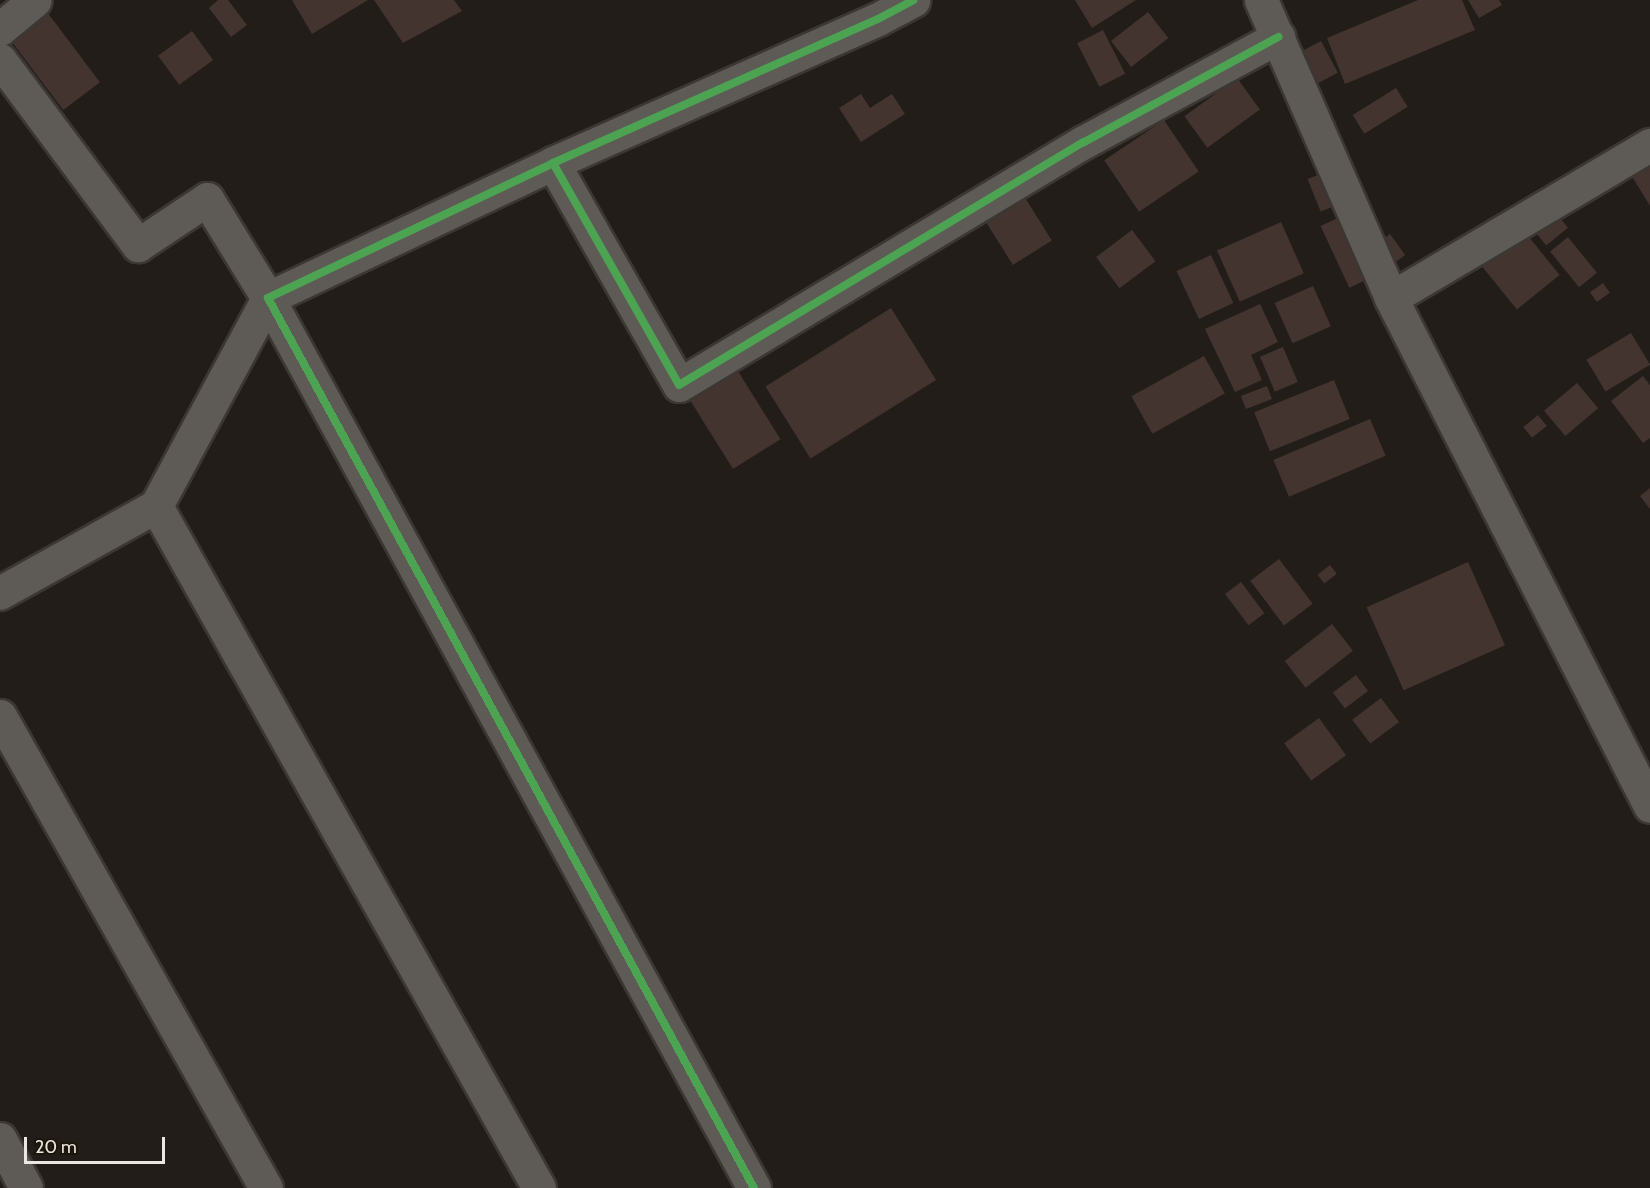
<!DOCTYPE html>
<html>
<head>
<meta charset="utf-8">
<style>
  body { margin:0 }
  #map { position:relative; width:1650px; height:1188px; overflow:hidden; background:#221d18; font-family:Cabin,sans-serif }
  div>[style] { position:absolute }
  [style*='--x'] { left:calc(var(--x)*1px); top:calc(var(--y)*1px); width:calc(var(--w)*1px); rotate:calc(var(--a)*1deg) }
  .building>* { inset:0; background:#433430; transform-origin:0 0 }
  .roads { filter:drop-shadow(2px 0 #3c3734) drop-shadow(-2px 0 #3c3734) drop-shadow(0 2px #3c3734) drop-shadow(0 -2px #3c3734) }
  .minor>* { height:33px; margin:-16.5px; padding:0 16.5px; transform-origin:16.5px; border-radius:16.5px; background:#5e5a56 }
  .cycleway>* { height:8px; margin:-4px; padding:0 4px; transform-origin:4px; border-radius:4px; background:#4ca352 }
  span { translate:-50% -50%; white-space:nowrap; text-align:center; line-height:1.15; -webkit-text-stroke:4.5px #1c150b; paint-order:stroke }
  .scale { position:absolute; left:24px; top:1137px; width:141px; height:27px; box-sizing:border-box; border:3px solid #ebe6df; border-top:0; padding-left:8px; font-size:18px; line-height:21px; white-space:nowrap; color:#ebe6df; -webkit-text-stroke:4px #1c150b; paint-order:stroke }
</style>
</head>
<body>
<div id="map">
  <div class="building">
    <div style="clip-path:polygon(218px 0,228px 0,247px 25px,231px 37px,209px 8px)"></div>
    <div style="clip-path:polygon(292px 0,368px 0,312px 34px)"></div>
    <div style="clip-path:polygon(374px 0,454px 0,462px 11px,403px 43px)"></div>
    <div style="clip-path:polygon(1075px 0,1136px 0,1092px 28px)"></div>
    <div style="clip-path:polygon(1418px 0,1462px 0,1475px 30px,1345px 84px,1327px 38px)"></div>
    <div style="clip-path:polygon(1468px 0,1499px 0,1502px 5px,1479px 18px)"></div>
    <div style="left:47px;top:12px;width:88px;height:46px;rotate:53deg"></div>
    <div style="left:1148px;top:12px;width:33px;height:47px;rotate:52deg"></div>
    <div style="left:1103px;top:30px;width:49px;height:29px;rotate:63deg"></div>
    <div style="left:192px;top:31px;width:36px;height:42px;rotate:54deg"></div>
    <div style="left:1321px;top:41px;width:36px;height:22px;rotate:62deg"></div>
    <div style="left:1237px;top:78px;width:39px;height:65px;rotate:54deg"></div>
    <div style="left:1396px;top:88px;width:22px;height:51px;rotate:58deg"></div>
    <div style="clip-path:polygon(861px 94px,870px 108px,892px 94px,905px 114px,861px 142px,839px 108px)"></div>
    <div style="left:1164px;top:120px;width:62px;height:72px;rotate:56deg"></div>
    <div style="clip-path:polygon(1650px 161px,1650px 206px,1630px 173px)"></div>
    <div style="left:1340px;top:166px;width:35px;height:35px;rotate:68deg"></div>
    <div style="left:1019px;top:188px;width:62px;height:46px;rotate:58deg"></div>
    <div style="left:1355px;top:210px;width:68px;height:38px;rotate:65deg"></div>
    <div style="left:1556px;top:213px;width:19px;height:28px;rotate:51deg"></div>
    <div style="left:1281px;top:222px;width:56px;height:70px;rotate:66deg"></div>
    <div style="left:1520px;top:226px;width:63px;height:55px;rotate:51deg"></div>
    <div style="left:1132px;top:230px;width:39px;height:45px;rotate:53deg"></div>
    <div style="left:1390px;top:234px;width:26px;height:16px;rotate:54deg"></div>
    <div style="left:1568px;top:237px;width:46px;height:23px;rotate:51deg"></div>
    <div style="left:1211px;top:255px;width:53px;height:38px;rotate:65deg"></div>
    <div style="left:1603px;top:283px;width:12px;height:16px;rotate:55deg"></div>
    <div style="left:1313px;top:286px;width:44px;height:42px;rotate:66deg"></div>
    <div style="clip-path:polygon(1260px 304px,1278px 342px,1251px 355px,1262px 380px,1235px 392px,1205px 329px)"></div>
    <div style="left:891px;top:308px;width:85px;height:148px;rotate:58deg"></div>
    <div style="left:1631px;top:333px;width:37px;height:52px;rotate:59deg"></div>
    <div style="left:1283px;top:347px;width:38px;height:25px;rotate:67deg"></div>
    <div style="left:1204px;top:356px;width:43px;height:83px;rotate:61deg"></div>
    <div style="left:736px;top:368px;width:84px;height:56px;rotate:58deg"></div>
    <div style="clip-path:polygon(1643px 376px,1650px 385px,1650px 438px,1643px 443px,1611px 401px)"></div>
    <div style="left:1334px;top:380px;width:42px;height:86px;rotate:68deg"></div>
    <div style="left:1577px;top:383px;width:33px;height:43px;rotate:50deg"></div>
    <div style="left:1267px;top:386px;width:14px;height:28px;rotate:69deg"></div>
    <div style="left:1538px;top:415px;width:14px;height:19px;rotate:51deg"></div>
    <div style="left:1370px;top:419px;width:40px;height:105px;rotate:67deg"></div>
    <div style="clip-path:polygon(1650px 488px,1650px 509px,1640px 496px)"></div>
    <div style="left:1279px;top:559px;width:56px;height:36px;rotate:53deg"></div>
    <div style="left:1468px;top:562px;width:91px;height:111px;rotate:66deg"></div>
    <div style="left:1330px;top:565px;width:11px;height:16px;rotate:52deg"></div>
    <div style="left:1241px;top:582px;width:39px;height:20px;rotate:53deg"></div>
    <div style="left:1332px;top:624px;width:34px;height:60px;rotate:52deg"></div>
    <div style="left:1356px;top:675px;width:20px;height:29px;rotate:53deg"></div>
    <div style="left:1381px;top:698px;width:30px;height:36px;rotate:53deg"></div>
    <div style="left:1319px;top:718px;width:46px;height:43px;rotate:54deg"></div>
  </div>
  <div class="roads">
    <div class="minor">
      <div style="--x:1261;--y:0;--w:325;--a:66.4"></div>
      <div style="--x:1391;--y:298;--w:570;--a:62.99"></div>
      <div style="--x:0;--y:29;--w:45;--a:-39.6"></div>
      <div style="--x:0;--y:60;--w:231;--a:53.3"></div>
      <div style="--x:138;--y:245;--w:83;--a:-33.7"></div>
      <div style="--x:207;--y:199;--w:116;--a:58.4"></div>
      <div style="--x:268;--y:298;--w:236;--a:118.3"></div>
      <div style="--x:156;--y:506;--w:179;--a:150.9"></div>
      <div style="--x:553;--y:163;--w:255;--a:60.4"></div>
      <div style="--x:679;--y:385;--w:472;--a:-31"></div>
      <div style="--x:1084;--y:142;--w:221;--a:-28.4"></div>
      <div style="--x:1391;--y:298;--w:301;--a:-30.6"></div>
      <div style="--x:156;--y:506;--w:782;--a:60.68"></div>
      <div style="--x:0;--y:716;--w:542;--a:60.6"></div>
      <div style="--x:0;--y:1139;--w:55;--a:62"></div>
      <div style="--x:754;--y:1188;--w:1014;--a:-118.64"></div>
      <div style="--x:268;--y:298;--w:315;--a:-25.3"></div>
      <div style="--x:553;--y:163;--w:355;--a:-23.9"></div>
      <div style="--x:878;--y:19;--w:40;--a:-28"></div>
    </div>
  </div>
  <div class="cycleway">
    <div style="--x:553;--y:163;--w:255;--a:60.4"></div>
    <div style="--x:679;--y:385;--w:472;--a:-31"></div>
    <div style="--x:1084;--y:142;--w:221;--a:-28.4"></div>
    <div style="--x:754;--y:1188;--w:1014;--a:-118.64"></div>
    <div style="--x:268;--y:298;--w:315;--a:-25.3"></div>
    <div style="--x:553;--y:163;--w:355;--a:-23.9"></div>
    <div style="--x:878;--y:19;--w:40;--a:-28"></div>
  </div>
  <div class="scale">20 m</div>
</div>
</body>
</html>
